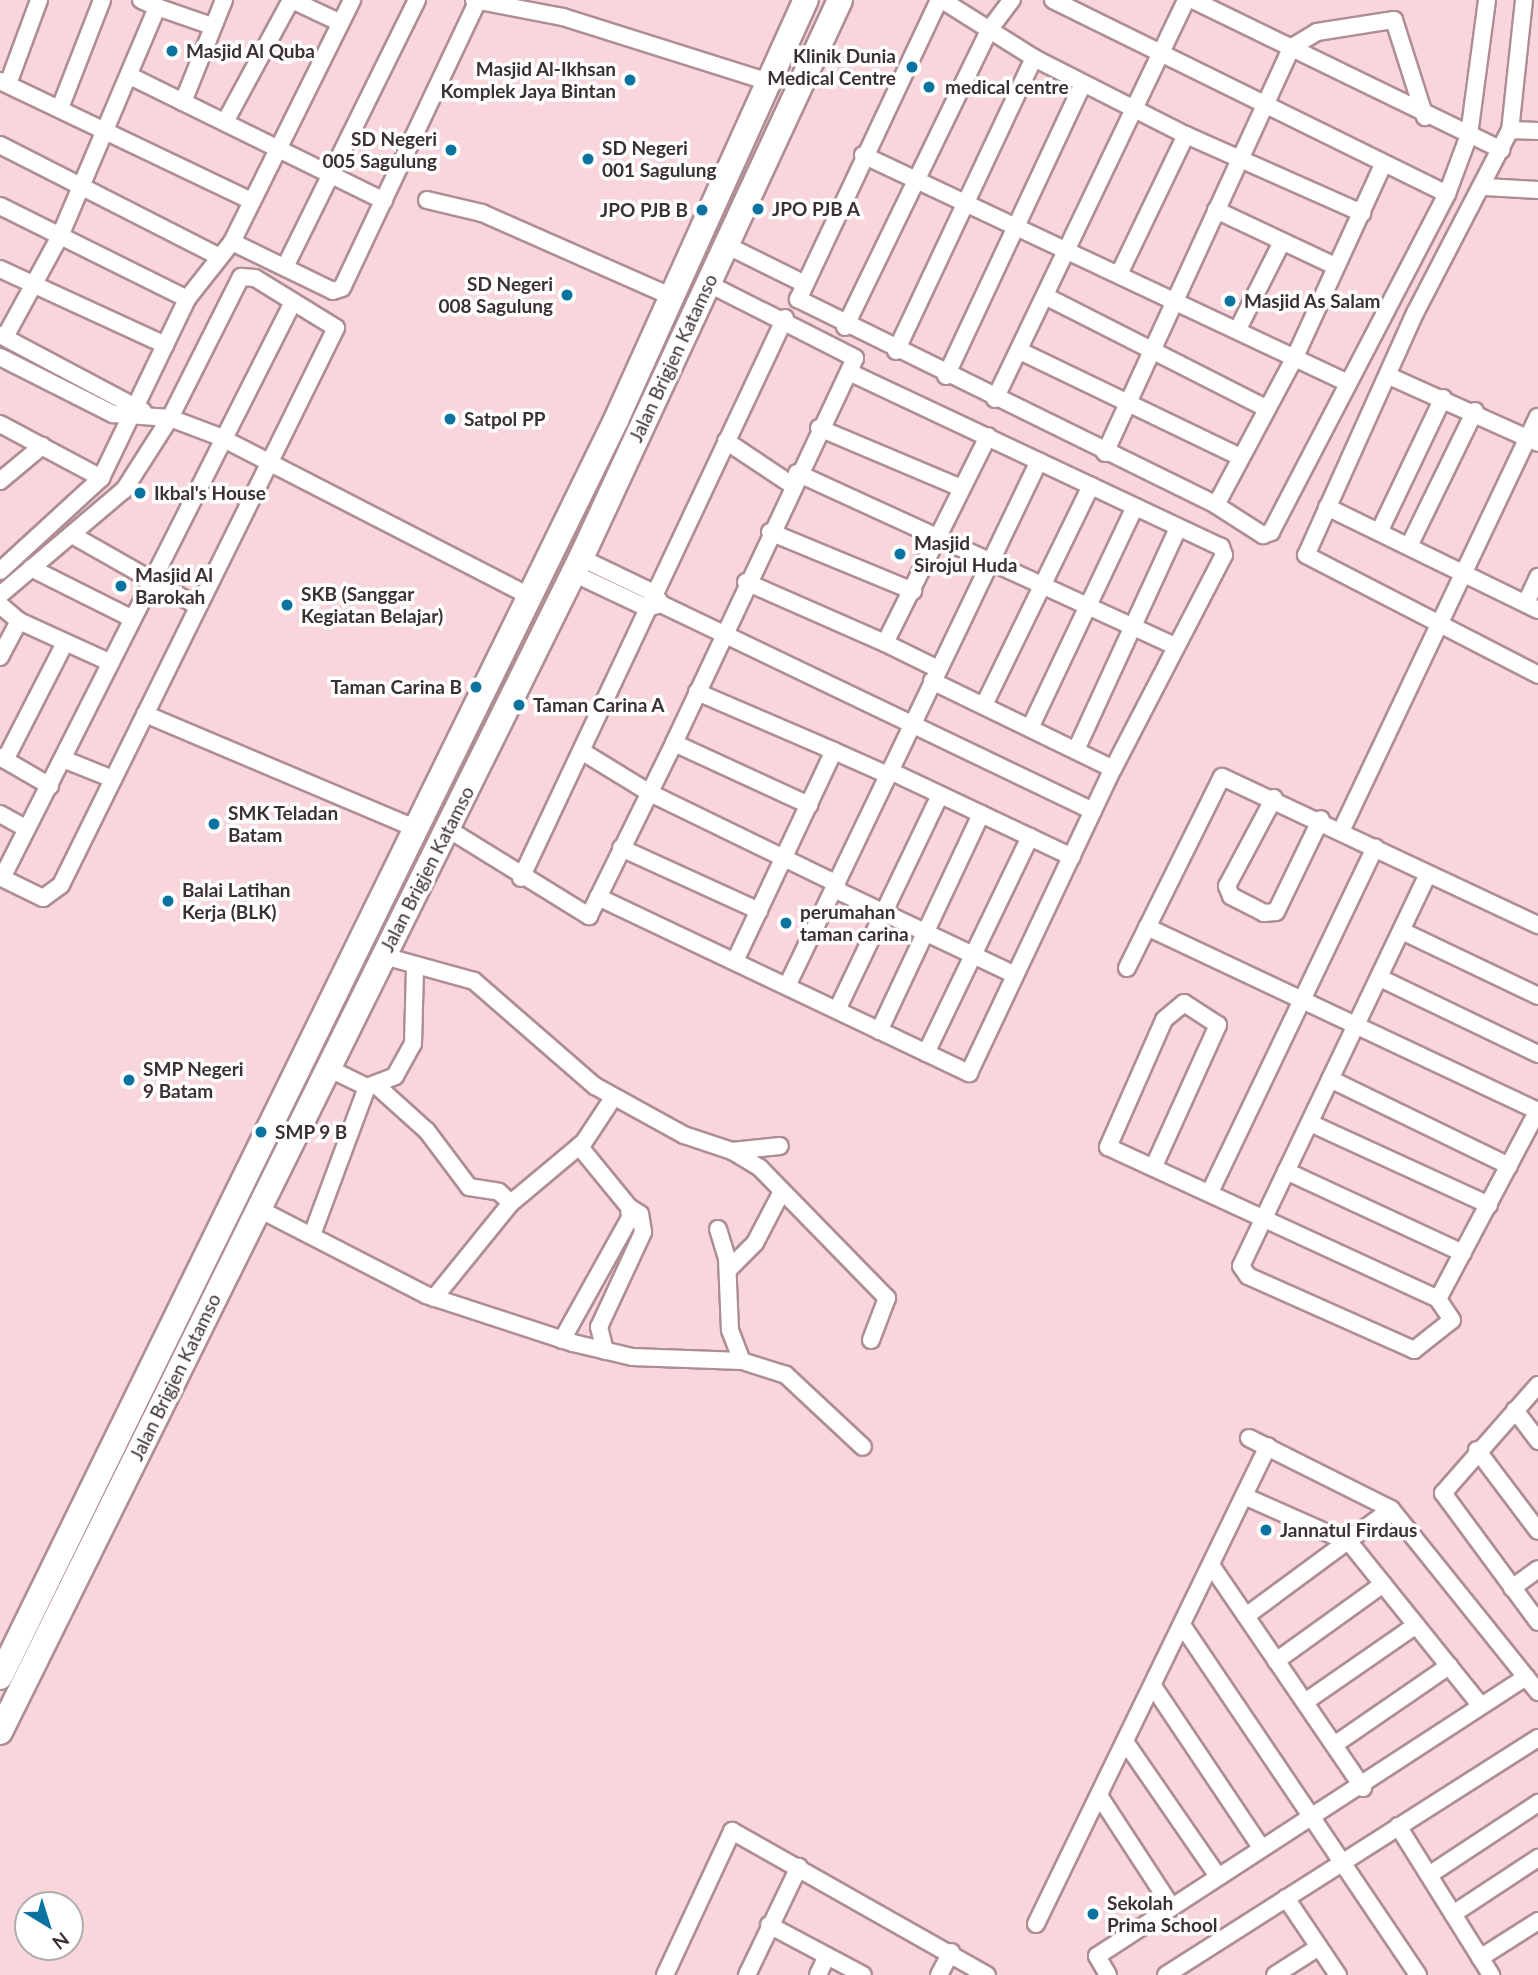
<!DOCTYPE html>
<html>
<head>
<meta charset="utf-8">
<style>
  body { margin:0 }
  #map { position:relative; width:1538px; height:1975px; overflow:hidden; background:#f8d6dc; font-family:Lato,sans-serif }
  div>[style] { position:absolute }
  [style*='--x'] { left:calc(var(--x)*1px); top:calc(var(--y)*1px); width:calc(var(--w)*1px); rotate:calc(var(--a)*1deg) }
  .roads { filter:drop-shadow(2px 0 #ae8e94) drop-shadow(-2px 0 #ae8e94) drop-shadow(0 2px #ae8e94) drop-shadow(0 -2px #ae8e94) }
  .minor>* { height:16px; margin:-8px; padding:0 8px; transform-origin:8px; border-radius:8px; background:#fff }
  .highway>* { height:24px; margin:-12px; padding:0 12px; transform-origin:12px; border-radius:12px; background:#fff }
  .dots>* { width:19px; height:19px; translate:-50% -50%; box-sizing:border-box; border:4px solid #fff; border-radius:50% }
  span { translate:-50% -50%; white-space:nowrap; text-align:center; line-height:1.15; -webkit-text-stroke:7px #fff; paint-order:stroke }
  .poi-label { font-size:19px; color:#3d3032; font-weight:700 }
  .left { translate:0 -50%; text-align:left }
  .right { translate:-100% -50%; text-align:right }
  .street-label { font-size:19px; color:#3d3032 }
  .north { position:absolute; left:14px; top:1891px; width:70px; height:70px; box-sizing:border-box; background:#fff; border:2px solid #b1acad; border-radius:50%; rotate:142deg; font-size:19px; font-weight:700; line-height:28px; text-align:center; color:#3d3032 }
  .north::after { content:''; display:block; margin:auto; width:24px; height:32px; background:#0a739f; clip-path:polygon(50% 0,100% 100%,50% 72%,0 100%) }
</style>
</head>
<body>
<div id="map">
  <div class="roads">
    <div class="minor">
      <div style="--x:141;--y:0;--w:17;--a:24"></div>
      <div style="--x:224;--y:0;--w:110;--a:111.9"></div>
      <div style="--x:183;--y:102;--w:224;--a:26.2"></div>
      <div style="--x:292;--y:0;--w:54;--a:25.1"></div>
      <div style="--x:474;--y:0;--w:91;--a:10.8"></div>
      <div style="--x:563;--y:17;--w:216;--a:17.5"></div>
      <div style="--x:939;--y:0;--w:331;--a:115.2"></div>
      <div style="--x:798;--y:299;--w:466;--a:26.2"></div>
      <div style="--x:1216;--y:505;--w:56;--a:32.6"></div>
      <div style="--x:1263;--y:535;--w:9;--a:-21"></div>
      <div style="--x:1271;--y:532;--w:381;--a:-62.5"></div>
      <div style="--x:1447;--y:194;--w:63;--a:-69.6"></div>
      <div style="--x:1469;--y:135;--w:136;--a:-82.4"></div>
      <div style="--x:942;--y:0;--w:109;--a:32.2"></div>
      <div style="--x:1034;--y:58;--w:170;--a:26.9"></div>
      <div style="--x:1186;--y:135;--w:193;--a:23.9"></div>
      <div style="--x:1053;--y:0;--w:439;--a:26.2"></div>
      <div style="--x:1193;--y:0;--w:343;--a:25.9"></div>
      <div style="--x:1524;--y:0;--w:131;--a:96.1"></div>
      <div style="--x:1510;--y:130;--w:206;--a:117.4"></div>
      <div style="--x:1415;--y:313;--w:265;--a:114.2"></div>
      <div style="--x:1306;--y:555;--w:261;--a:27.3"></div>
      <div style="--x:130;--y:76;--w:59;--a:26.1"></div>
      <div style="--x:0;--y:81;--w:279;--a:25.5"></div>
      <div style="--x:8;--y:84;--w:90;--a:-69.7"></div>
      <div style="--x:60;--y:108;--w:116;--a:-68.7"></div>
      <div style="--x:225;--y:122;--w:139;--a:-61.6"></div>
      <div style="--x:1510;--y:130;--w:28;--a:2"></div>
      <div style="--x:0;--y:145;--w:242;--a:27"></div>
      <div style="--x:863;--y:155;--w:536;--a:25.18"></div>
      <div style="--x:1485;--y:187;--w:53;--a:3.2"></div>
      <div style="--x:427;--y:200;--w:57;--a:13.3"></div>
      <div style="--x:482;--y:213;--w:206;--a:23.8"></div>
      <div style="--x:0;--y:206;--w:209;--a:26.4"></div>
      <div style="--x:1216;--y:210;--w:132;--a:25.2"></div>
      <div style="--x:232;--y:242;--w:112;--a:25.9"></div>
      <div style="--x:333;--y:291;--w:9;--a:-18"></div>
      <div style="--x:342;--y:288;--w:318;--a:-64.7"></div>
      <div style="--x:726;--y:245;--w:84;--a:26.3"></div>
      <div style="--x:286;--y:265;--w:296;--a:-63.7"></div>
      <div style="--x:0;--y:269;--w:182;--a:24.7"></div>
      <div style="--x:1120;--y:272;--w:152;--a:-64.3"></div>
      <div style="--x:1045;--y:296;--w:246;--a:26.9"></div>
      <div style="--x:845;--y:327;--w:330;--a:-64.1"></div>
      <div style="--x:989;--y:30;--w:38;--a:-53"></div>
      <div style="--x:1238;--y:329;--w:95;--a:-63.2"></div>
      <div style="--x:0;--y:335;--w:162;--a:28"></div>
      <div style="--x:5;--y:337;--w:115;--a:-61.4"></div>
      <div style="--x:60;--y:236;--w:249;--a:-67"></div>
      <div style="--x:157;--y:7;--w:58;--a:19.1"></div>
      <div style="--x:896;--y:351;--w:324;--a:-64.8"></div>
      <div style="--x:1022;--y:352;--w:240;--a:25.7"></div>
      <div style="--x:0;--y:357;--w:127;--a:26.8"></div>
      <div style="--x:113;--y:414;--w:57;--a:4"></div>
      <div style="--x:170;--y:418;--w:53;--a:20.8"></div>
      <div style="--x:220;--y:437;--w:346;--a:27.2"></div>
      <div style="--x:946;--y:376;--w:323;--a:-64.9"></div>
      <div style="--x:1389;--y:376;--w:163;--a:24.2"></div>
      <div style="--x:995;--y:399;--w:442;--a:-64.4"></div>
      <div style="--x:0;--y:424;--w:115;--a:28.1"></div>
      <div style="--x:819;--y:428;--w:154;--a:22.9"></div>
      <div style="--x:726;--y:441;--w:79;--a:33.7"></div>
      <div style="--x:1105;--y:453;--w:447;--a:-65.3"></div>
      <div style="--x:1292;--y:47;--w:29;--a:-31"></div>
      <div style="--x:1317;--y:32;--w:78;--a:-8.9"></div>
      <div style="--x:1394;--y:20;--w:102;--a:72.3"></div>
      <div style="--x:797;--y:473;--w:415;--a:24.6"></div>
      <div style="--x:0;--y:481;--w:55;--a:-39.8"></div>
      <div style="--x:1216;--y:505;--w:168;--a:-61.9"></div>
      <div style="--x:1295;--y:357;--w:211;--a:-65.4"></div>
      <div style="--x:1327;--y:507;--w:235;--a:26"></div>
      <div style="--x:1381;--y:528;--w:144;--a:-64.5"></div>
      <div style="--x:770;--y:532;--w:155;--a:22.4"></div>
      <div style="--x:74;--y:536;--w:142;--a:29.6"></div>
      <div style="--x:1410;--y:544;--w:148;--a:-64"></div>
      <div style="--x:31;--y:568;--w:112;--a:26.6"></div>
      <div style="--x:0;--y:571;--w:137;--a:-42.6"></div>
      <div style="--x:101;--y:478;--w:199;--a:-64.3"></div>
      <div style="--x:187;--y:299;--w:73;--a:-51.7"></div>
      <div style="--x:232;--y:242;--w:270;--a:-63.6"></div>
      <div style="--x:573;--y:573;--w:82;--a:25.3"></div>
      <div style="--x:647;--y:608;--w:15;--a:-16"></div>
      <div style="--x:661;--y:604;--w:13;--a:-122"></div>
      <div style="--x:654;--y:593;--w:81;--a:-154.4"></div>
      <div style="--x:746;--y:582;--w:152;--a:23.7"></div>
      <div style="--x:0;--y:595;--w:162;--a:-40.3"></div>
      <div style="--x:124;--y:490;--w:85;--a:-57.4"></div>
      <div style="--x:170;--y:418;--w:158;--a:-63.3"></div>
      <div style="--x:241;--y:277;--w:14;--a:4"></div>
      <div style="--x:255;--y:278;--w:95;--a:31.7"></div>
      <div style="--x:336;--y:328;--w:621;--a:116.28"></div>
      <div style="--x:61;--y:885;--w:22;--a:144"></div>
      <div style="--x:43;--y:898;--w:48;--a:-154"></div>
      <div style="--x:1526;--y:603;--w:29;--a:-65"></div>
      <div style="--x:661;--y:604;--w:479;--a:25.6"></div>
      <div style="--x:0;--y:605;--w:25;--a:40"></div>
      <div style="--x:19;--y:621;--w:99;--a:24.5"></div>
      <div style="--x:0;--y:657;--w:41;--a:-62.2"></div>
      <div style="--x:938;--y:669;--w:59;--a:-153.9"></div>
      <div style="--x:885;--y:643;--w:231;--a:-63.5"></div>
      <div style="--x:932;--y:681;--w:201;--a:25.9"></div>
      <div style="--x:697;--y:692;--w:149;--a:23.3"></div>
      <div style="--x:984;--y:705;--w:244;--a:-64"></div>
      <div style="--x:145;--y:714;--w:293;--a:22.9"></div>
      <div style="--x:1030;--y:728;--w:245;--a:-64.6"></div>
      <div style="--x:674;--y:743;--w:149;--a:24.7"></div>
      <div style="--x:1076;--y:750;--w:244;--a:-65.3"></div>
      <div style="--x:583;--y:752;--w:79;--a:31.5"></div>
      <div style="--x:650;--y:793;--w:208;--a:25.9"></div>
      <div style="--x:0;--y:757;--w:58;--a:30.1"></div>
      <div style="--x:63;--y:759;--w:54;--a:21.8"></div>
      <div style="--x:5;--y:760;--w:131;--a:-62.9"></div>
      <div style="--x:890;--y:771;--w:201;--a:25.3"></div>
      <div style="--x:1274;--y:798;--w:100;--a:118.1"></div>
      <div style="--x:1227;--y:886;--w:11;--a:68"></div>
      <div style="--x:1231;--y:896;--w:37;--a:27"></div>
      <div style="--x:1264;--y:913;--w:12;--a:-5"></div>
      <div style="--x:1276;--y:912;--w:103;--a:-64.2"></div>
      <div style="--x:0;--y:814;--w:29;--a:29"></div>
      <div style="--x:448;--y:829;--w:166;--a:31.7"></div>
      <div style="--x:589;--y:916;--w:193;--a:-63.8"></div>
      <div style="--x:674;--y:743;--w:425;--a:-64.8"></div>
      <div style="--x:855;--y:358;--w:164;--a:-153.1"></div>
      <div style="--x:1342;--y:829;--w:456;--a:-64.6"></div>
      <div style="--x:621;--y:848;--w:152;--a:24.5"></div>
      <div style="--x:1428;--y:874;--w:434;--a:115.5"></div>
      <div style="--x:1241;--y:1266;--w:12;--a:55"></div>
      <div style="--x:1248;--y:1276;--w:182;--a:24"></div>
      <div style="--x:1414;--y:1350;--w:48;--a:-38.3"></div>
      <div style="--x:1452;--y:1320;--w:25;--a:-124"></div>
      <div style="--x:2;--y:878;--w:645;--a:-63.2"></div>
      <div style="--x:521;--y:878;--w:619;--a:-64.76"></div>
      <div style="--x:834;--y:889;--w:200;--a:25.4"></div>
      <div style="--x:598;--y:897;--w:411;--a:25.4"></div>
      <div style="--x:969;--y:1073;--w:336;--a:-64.7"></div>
      <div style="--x:1113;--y:769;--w:241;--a:-62.6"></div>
      <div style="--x:1224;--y:555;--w:9;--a:-111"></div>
      <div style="--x:1221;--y:547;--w:409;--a:-154.8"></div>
      <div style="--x:1147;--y:927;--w:432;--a:25.2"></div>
      <div style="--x:1402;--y:931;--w:151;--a:25.5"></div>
      <div style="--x:384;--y:956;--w:93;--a:15.5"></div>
      <div style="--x:474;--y:981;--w:160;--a:41"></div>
      <div style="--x:595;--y:1086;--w:102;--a:28.8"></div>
      <div style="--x:684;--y:1135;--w:51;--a:18.4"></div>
      <div style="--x:732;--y:1151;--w:48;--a:-5.9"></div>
      <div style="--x:735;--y:961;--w:232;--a:-64.8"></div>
      <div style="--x:834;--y:751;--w:59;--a:24"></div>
      <div style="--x:1127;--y:968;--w:213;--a:-63.6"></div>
      <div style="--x:1222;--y:777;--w:349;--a:25.1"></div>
      <div style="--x:1380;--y:978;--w:175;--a:25.7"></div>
      <div style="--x:787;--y:986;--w:582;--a:-64.36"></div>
      <div style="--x:837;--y:1010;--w:238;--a:-64.4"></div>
      <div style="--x:879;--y:1031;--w:240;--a:-64.8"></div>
      <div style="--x:926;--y:1053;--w:240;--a:-64.3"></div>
      <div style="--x:328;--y:1068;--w:43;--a:26"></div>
      <div style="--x:367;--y:1087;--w:30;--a:-21"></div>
      <div style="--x:395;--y:1076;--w:37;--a:-61"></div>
      <div style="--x:413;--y:1044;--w:79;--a:-88.5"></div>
      <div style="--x:1330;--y:1079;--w:199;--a:25.9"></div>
      <div style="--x:377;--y:1086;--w:67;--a:42"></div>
      <div style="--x:427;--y:1131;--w:70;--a:53.1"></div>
      <div style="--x:469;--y:1187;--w:30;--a:9"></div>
      <div style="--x:499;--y:1192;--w:16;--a:43"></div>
      <div style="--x:1310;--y:1123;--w:197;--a:24.6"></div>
      <div style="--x:732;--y:1151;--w:33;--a:31"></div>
      <div style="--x:760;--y:1168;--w:182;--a:45.7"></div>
      <div style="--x:887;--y:1298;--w:45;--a:110.9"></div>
      <div style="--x:1154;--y:1166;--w:155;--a:-65.6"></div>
      <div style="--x:1218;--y:1025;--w:40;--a:-147.1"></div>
      <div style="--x:1184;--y:1003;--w:26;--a:140"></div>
      <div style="--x:1164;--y:1020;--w:139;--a:113.8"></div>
      <div style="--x:1108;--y:1147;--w:363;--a:24.7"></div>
      <div style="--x:1438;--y:1299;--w:214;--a:-62.1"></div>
      <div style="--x:1286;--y:1171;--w:195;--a:24.9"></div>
      <div style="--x:1210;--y:1192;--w:382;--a:-64.4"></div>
      <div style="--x:259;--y:1209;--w:188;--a:27.2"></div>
      <div style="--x:426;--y:1295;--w:155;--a:18.1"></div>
      <div style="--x:573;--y:1343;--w:61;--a:13.3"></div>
      <div style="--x:632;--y:1357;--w:110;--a:2.1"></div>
      <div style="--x:742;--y:1361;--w:46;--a:17.7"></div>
      <div style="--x:786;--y:1375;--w:105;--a:43.1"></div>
      <div style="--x:718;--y:1229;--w:31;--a:73"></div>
      <div style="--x:727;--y:1259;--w:71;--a:87.6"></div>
      <div style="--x:730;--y:1330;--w:33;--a:69"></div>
      <div style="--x:312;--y:1235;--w:158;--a:-69.6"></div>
      <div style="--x:728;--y:1270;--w:38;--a:-45"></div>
      <div style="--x:755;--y:1243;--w:56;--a:-62.5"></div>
      <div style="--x:434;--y:1298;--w:122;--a:-51"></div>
      <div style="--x:511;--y:1203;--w:95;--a:-39.9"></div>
      <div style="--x:584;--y:1142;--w:53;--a:-56.6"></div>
      <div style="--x:562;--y:1340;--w:140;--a:-60.9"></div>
      <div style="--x:630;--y:1218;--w:11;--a:-95"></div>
      <div style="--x:629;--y:1207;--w:79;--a:-129.3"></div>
      <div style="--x:605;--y:1351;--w:25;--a:-104"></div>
      <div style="--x:599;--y:1327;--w:105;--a:-65.1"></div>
      <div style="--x:643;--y:1232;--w:18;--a:-99"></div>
      <div style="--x:640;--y:1214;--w:13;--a:-148"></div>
      <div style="--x:1538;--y:1385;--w:144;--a:131.3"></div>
      <div style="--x:1443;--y:1493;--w:160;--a:53.6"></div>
      <div style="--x:1515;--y:1410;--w:39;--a:53"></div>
      <div style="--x:1249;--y:1438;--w:159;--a:26.6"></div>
      <div style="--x:1391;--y:1509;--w:235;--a:51.2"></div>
      <div style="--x:1477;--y:1450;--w:101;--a:53"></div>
      <div style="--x:1244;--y:1496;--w:116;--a:23.9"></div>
      <div style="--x:1350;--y:1543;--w:209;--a:51.2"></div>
      <div style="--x:1211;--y:1565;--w:270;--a:55.7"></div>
      <div style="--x:1512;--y:1588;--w:32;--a:-36"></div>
      <div style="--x:1246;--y:1616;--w:180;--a:-36.4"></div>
      <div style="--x:1182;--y:1625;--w:422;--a:56"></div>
      <div style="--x:1276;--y:1661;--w:132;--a:-35.7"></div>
      <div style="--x:1153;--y:1686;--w:192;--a:56.2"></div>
      <div style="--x:1305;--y:1702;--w:135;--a:-34.7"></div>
      <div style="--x:1126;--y:1743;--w:160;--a:55.4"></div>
      <div style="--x:1334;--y:1745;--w:140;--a:-34.5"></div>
      <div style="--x:1100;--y:1797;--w:130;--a:56.9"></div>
      <div style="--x:1398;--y:1826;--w:176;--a:58"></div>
      <div style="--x:1429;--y:1875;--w:131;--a:-33.4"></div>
      <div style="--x:1286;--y:1898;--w:93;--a:56"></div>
      <div style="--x:1453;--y:1914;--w:102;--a:-33.4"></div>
      <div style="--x:1036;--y:1924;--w:531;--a:-64.11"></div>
      <div style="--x:769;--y:1925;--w:106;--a:28"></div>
      <div style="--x:1480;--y:1958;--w:69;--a:-32.5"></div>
      <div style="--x:665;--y:1975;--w:159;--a:-65"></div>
      <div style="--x:732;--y:1831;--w:293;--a:29.5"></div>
      <div style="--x:747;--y:1975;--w:120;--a:-64.3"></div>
      <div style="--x:818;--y:1975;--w:21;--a:-65"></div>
      <div style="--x:939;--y:1975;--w:26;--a:-62"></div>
      <div style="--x:1108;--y:1975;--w:22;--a:-120"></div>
      <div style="--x:1097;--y:1956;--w:512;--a:-33.04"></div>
      <div style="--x:1166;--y:1975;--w:441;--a:-32.5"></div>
      <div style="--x:1275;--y:1975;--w:52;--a:-32.5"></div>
    </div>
    <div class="highway">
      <div style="--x:0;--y:1677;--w:1400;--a:-63.89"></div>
      <div style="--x:616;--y:420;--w:461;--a:-65.7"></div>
      <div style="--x:0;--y:1732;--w:1310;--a:-63.67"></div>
      <div style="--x:581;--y:558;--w:615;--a:-65.1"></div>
    </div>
  </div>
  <div class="dots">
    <div style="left:172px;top:51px;background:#0a739f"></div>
    <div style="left:912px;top:67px;background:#0a739f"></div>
    <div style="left:630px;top:80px;background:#0a739f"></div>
    <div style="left:929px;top:87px;background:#0a739f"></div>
    <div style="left:451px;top:150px;background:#0a739f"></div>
    <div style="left:588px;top:159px;background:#0a739f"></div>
    <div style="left:758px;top:209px;background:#0a739f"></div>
    <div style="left:702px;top:210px;background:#0a739f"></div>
    <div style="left:567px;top:295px;background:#0a739f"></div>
    <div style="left:1230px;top:301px;background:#0a739f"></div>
    <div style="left:450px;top:419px;background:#0a739f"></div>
    <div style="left:140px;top:493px;background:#0a739f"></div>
    <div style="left:900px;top:554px;background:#0a739f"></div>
    <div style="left:121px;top:586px;background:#0a739f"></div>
    <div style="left:287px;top:605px;background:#0a739f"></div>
    <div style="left:476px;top:687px;background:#0a739f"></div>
    <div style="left:519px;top:705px;background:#0a739f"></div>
    <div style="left:214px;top:824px;background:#0a739f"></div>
    <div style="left:168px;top:901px;background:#0a739f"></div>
    <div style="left:786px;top:923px;background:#0a739f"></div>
    <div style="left:129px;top:1080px;background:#0a739f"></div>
    <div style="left:261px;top:1132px;background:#0a739f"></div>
    <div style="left:1266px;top:1530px;background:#0a739f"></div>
    <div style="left:1093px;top:1914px;background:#0a739f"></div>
  </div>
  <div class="poi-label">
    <span class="left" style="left:186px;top:51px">Masjid Al Quba</span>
    <span class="right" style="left:896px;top:67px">Klinik Dunia<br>Medical Centre</span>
    <span class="right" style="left:616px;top:80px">Masjid Al-Ikhsan<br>Komplek Jaya Bintan</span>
    <span class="left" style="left:945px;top:87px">medical centre</span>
    <span class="right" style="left:437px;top:150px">SD Negeri<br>005 Sagulung</span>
    <span class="left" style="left:602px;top:159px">SD Negeri<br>001 Sagulung</span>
    <span class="left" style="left:772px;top:209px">JPO PJB A</span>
    <span class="right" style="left:688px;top:210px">JPO PJB B</span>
    <span class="right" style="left:553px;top:295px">SD Negeri<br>008 Sagulung</span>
    <span class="left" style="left:1244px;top:301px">Masjid As Salam</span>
    <span class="left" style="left:464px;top:419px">Satpol PP</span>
    <span class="left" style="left:154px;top:493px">Ikbal's House</span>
    <span class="left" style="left:914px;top:554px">Masjid<br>Sirojul Huda</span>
    <span class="left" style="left:135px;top:586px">Masjid Al<br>Barokah</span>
    <span class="left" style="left:301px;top:605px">SKB (Sanggar<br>Kegiatan Belajar)</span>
    <span class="right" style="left:462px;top:687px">Taman Carina B</span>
    <span class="left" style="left:533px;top:705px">Taman Carina A</span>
    <span class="left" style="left:228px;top:824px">SMK Teladan<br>Batam</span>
    <span class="left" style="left:182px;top:901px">Balai Latihan<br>Kerja (BLK)</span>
    <span class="left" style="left:800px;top:923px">perumahan<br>taman carina</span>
    <span class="left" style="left:143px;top:1080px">SMP Negeri<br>9 Batam</span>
    <span class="left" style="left:275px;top:1132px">SMP 9 B</span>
    <span class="left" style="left:1280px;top:1530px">Jannatul Firdaus</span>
    <span class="left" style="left:1107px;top:1914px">Sekolah<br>Prima School</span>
  </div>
  <div class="street-label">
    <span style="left:673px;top:358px;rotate:-65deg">Jalan Brigjen Katamso</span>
    <span style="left:427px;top:869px;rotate:-63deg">Jalan Brigjen Katamso</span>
    <span style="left:175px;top:1377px;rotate:-64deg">Jalan Brigjen Katamso</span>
  </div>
  <div class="north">N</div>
</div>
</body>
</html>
